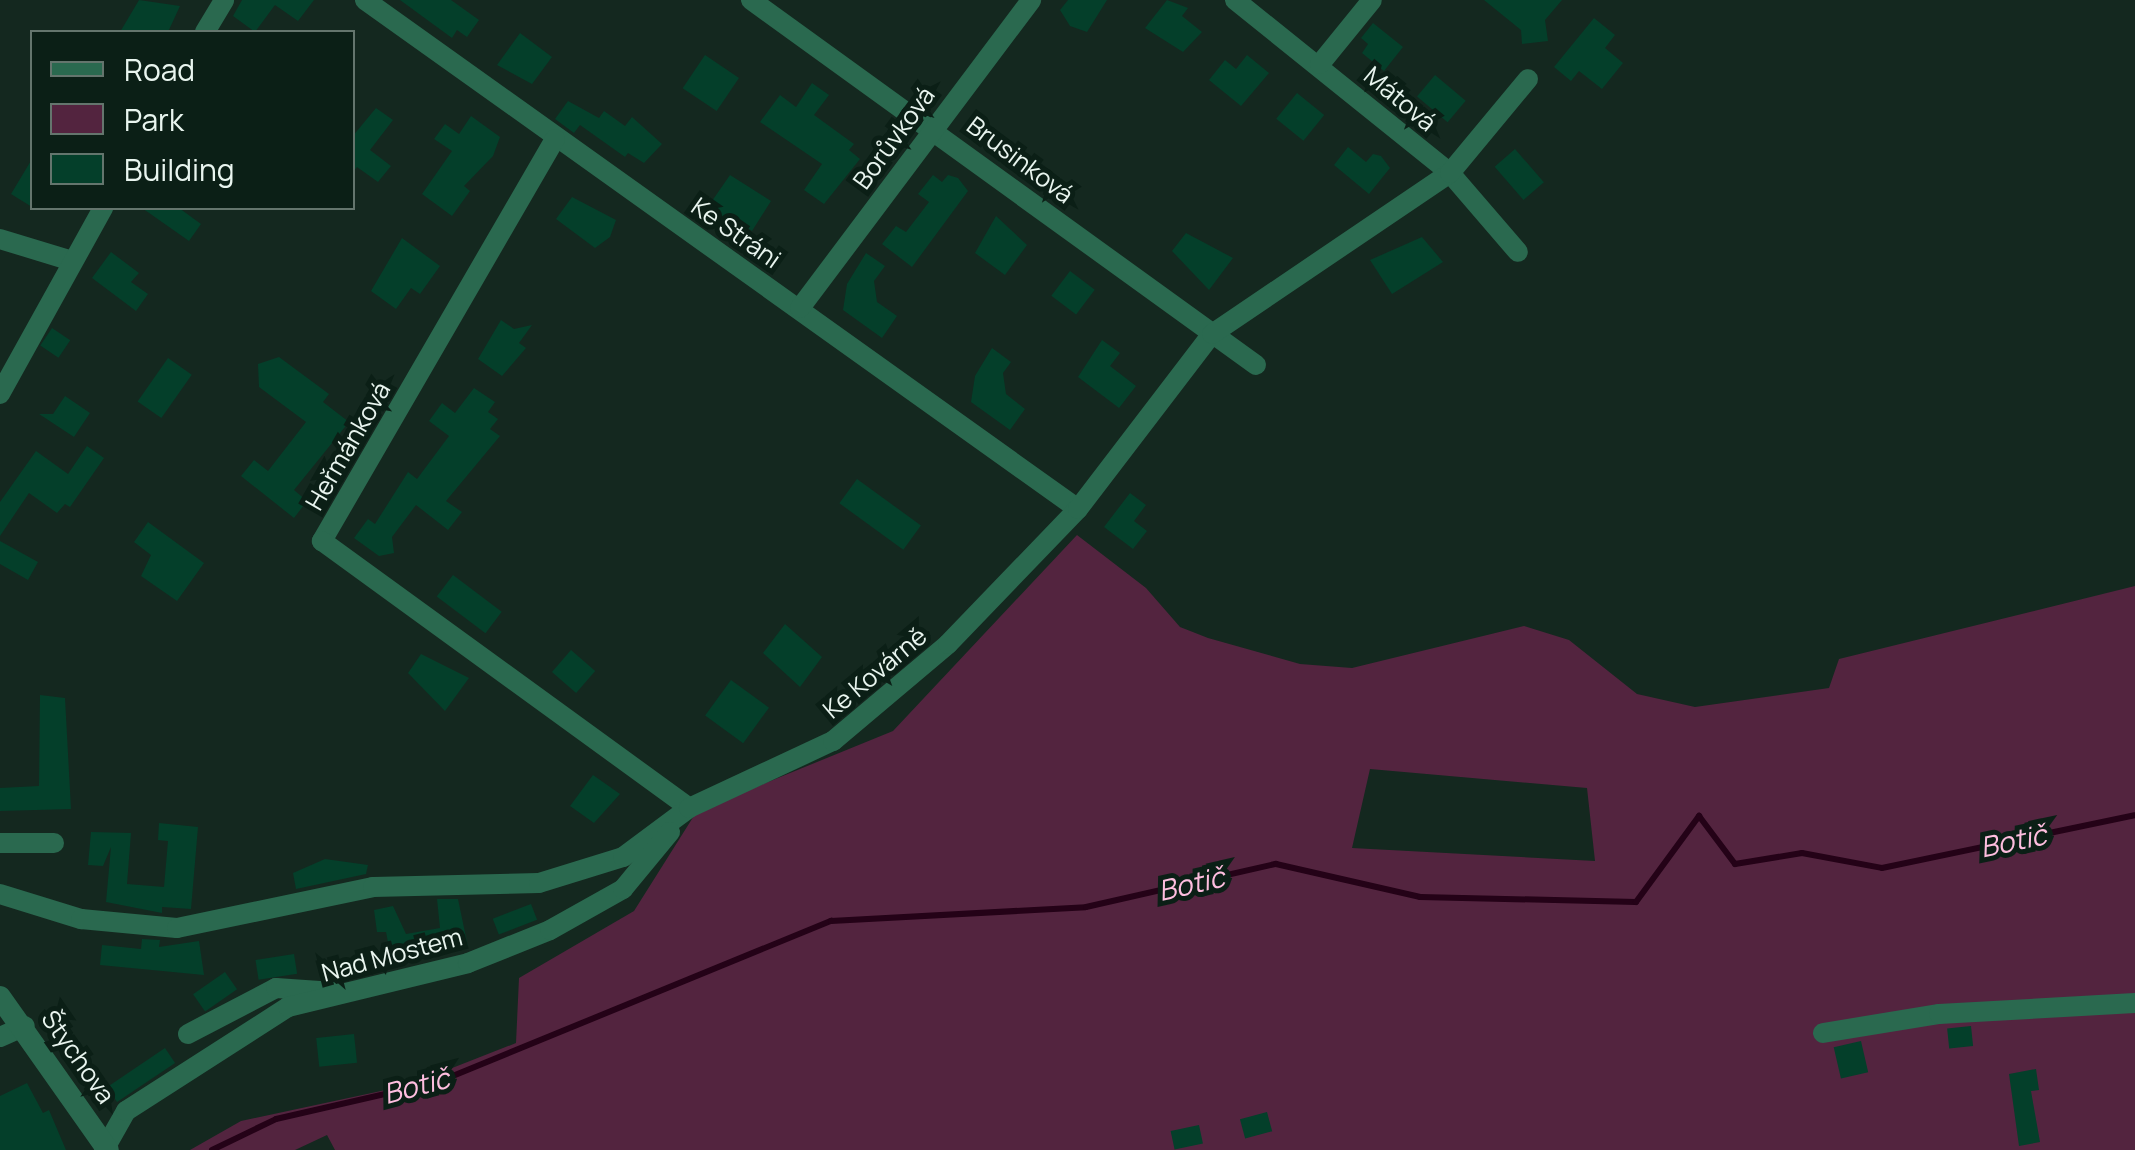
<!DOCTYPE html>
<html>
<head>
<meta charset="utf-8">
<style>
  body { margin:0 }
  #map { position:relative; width:2135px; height:1150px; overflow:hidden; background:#14281f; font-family:Manrope,sans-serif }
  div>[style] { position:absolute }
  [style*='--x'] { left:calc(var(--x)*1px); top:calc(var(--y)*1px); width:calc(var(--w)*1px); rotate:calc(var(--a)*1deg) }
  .green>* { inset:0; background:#53243f }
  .stream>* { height:6px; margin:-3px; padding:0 3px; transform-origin:3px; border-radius:3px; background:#240217 }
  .building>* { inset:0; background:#043f2a; transform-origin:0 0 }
  .minor>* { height:20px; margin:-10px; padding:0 10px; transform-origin:10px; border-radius:10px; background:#2a694f }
  .tertiary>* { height:22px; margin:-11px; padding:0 11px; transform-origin:11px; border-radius:11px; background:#2a694f }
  span { translate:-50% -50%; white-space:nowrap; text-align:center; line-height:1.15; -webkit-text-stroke:10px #0b1f16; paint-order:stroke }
  .street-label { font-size:25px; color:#e9f5ef }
  .water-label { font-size:28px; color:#febedf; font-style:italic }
  .legend { position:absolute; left:30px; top:30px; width:325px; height:180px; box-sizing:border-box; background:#0b1f16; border:2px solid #64756d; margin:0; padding:12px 18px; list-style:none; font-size:30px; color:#e9f5ef }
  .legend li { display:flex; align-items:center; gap:20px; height:50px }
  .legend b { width:50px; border:2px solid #64756d }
</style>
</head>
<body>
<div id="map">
  <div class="green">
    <div style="clip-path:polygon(evenodd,1077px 535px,1146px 588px,1180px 627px,1208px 638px,1300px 664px,1352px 668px,1524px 626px,1569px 640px,1637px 694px,1695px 707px,1829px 688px,1839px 659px,2135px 586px,2135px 1150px,335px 1150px,327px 1135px,295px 1150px,190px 1150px,241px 1121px,409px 1085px,516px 1043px,519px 978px,634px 911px,697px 811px,893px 731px,1077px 535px,1370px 769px,1587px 788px,1595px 861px,1352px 848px,1370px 769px)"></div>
  </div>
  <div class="stream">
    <div style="--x:212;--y:1150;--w:71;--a:-25.8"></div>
    <div style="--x:276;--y:1119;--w:166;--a:-12.9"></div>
    <div style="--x:438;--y:1082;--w:425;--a:-22.3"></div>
    <div style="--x:831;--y:921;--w:255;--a:-3.1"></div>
    <div style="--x:1086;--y:907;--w:195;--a:-12.8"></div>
    <div style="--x:1276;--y:864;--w:148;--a:12.9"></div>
    <div style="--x:1420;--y:897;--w:216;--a:1.3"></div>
    <div style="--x:1636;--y:902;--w:107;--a:-53.8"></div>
    <div style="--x:1699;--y:816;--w:60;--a:53.1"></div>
    <div style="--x:1735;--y:864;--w:68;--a:-9.3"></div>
    <div style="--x:1802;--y:853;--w:81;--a:10.6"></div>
    <div style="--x:1882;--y:868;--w:258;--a:-11.8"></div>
  </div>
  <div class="building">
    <div style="clip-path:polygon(139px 0,180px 6px,168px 32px,120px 32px)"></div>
    <div style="clip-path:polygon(242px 0,314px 0,298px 21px,275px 5px,255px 32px,233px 16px)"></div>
    <div style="clip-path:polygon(400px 0,451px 0,479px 20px,467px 37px,457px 30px,452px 38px)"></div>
    <div style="clip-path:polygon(1068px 0,1107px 0,1087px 32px,1070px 26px,1060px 10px)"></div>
    <div style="clip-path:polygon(1167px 0,1188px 8px,1182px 16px,1202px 32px,1183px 52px,1145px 28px)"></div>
    <div style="clip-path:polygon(1484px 0,1562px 0,1545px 20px,1548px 41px,1522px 44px,1521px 30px)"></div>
    <div style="clip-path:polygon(1594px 18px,1615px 35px,1605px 48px,1623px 63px,1602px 89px,1579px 71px,1571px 81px,1554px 67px)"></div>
    <div style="clip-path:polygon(1373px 23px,1403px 47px,1384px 71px,1362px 53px,1368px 44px,1361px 38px)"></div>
    <div style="clip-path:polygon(520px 33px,552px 57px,532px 84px,497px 65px)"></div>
    <div style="left:705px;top:55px;width:41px;height:40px;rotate:34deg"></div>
    <div style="clip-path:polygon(1247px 55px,1269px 73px,1241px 106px,1209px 80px,1225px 60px,1236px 69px)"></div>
    <div style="left:1435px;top:75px;width:40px;height:28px;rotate:40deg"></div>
    <div style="clip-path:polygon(812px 83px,829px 95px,814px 115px,854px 144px,849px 150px,860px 159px,824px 204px,804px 190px,822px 164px,760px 122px,780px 95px,796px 107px)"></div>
    <div style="left:1297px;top:93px;width:35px;height:33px;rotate:39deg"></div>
    <div style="clip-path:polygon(568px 101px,599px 118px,604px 111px,625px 126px,632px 117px,662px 144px,644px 163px,628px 153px,625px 157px,580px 125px,574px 133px,555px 119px)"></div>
    <div style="clip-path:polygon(376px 108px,393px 120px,370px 150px,391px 166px,378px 182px,357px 167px,352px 173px,352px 137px)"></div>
    <div style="clip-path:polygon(471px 116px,500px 137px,493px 156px,464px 186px,470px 191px,452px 216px,422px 194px,452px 151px,434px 139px,445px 124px,459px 134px)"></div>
    <div style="clip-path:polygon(1348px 147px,1366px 162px,1373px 154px,1381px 156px,1390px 168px,1369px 194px,1334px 165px)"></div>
    <div style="left:1515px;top:149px;width:44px;height:27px;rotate:49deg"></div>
    <div style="clip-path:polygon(32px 159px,32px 207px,11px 194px)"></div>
    <div style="clip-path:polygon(730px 175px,771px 201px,752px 231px,731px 216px,725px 225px,705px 211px)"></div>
    <div style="clip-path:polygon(933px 175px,942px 182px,948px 175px,958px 178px,968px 191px,912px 267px,882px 244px,896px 226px,906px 232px,929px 202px,918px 194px)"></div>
    <div style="clip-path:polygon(572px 197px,616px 220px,610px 237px,595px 248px,556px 219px)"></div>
    <div style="clip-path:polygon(142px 208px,179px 208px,201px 224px,189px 241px)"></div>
    <div style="clip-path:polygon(996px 216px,1027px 245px,1005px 275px,975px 253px)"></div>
    <div style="clip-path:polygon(1186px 233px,1233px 258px,1209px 290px,1172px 251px)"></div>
    <div style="clip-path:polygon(1422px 237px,1443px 262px,1392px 294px,1370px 260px)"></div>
    <div style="clip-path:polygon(402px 238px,440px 266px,420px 294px,411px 288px,396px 309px,371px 291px)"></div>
    <div style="clip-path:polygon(111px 252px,139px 273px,131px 282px,148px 294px,136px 311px,92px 278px)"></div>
    <div style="clip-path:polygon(866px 253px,885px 266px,874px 281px,877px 302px,897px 316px,882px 338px,843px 310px,847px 284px)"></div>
    <div style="left:1070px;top:271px;width:31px;height:31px;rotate:37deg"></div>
    <div style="clip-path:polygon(501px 320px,514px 329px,532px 325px,519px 343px,526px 348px,502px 376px,478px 359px)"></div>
    <div style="left:52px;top:328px;width:22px;height:21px;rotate:34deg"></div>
    <div style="clip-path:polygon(1102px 340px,1120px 353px,1110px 366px,1136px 386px,1119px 408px,1078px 377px)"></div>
    <div style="clip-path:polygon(992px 348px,1011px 362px,1003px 373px,1006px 394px,1025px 409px,1010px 430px,971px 402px,975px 376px)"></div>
    <div style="clip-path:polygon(279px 357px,329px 394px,323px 402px,349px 422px,294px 490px,307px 501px,294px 518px,241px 476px,254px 460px,268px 471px,306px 422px,259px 387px,258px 364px)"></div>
    <div style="left:168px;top:358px;width:29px;height:53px;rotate:35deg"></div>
    <div style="clip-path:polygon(474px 388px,495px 402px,488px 412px,498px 419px,490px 429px,500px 436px,446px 501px,462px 512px,448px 530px,416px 505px,392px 537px,394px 553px,379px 556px,354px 538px,368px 519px,375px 524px,408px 472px,417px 479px,449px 436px,429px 421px,442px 403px,455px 413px)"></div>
    <div style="clip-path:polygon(65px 396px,90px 413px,74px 437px,39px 414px,53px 414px)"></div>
    <div style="clip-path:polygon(87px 446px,104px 458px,70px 507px,65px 504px,57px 513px,29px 493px,0 536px,0 502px,36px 451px,68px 474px)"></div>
    <div style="left:857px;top:479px;width:79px;height:30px;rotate:36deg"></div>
    <div style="clip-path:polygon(1130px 493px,1146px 505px,1134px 521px,1147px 531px,1133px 549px,1104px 527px)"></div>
    <div style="clip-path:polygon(148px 522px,204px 563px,177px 601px,141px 576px,151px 555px,134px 542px)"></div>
    <div style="clip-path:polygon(0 541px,38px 562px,28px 580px,0 564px)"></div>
    <div style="left:453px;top:575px;width:61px;height:27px;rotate:37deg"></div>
    <div style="clip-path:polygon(785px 624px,822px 657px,800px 687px,763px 653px)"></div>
    <div style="left:571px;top:650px;width:32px;height:29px;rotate:41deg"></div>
    <div style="clip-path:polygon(421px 654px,469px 678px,445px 711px,408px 673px)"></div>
    <div style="left:731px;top:680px;width:47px;height:44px;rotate:36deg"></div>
    <div style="clip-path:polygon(40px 695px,65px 698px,71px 809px,0 811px,0 788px,39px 786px)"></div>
    <div style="clip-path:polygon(593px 775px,620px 794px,594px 823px,570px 806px)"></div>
    <div style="clip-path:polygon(159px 823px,198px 827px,191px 909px,162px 907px,162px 913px,106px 902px,111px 847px,103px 866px,88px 865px,91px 832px,131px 833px,127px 884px,164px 887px,168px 841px,158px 840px)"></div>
    <div style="clip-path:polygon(325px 859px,368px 865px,366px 874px,296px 889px,293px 873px)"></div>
    <div style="clip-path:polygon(437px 899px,458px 899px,468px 947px,390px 953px,386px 932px,377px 932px,374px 910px,393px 906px,406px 934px,440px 928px)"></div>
    <div style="left:531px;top:904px;width:17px;height:41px;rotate:69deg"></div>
    <div style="clip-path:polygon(142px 939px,160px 940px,159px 947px,199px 941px,204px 975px,100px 965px,102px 945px,141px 949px)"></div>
    <div style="left:294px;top:954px;width:20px;height:39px;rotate:81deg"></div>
    <div style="left:225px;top:972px;width:21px;height:39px;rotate:55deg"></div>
    <div style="left:1971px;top:1026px;width:20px;height:24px;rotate:84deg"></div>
    <div style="left:354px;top:1034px;width:29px;height:38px;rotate:84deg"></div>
    <div style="left:1861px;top:1041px;width:32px;height:28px;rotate:77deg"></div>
    <div style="left:165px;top:1048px;width:18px;height:70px;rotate:56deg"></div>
    <div style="clip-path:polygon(2036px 1069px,2039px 1090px,2031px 1091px,2040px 1142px,2019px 1146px,2009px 1074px)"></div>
    <div style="clip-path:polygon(27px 1083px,43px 1113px,49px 1110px,66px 1150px,0 1150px,0 1096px)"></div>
    <div style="left:1267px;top:1112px;width:20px;height:28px;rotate:75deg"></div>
    <div style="left:1199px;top:1125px;width:19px;height:29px;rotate:78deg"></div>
  </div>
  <div class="minor">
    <div style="--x:365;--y:0;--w:876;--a:35.52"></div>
    <div style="--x:751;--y:0;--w:623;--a:35.86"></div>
    <div style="--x:1235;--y:0;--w:276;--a:38.8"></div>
    <div style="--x:1450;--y:173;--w:104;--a:49.3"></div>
    <div style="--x:205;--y:32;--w:37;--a:-59"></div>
    <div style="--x:1320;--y:64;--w:82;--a:-50.9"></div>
    <div style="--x:555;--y:139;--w:465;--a:120.1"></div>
    <div style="--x:322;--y:541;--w:454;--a:36"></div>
    <div style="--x:0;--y:239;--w:75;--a:17"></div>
    <div style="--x:800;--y:308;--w:385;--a:-53.1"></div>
    <div style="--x:0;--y:394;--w:213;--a:-61"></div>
    <div style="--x:0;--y:843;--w:54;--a:0"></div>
    <div style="--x:0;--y:894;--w:85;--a:17.2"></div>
    <div style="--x:81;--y:919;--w:96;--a:5.4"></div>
    <div style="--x:177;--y:928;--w:200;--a:-11.8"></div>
    <div style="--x:373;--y:887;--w:166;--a:-1.4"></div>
    <div style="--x:539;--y:883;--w:88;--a:-17.2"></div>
    <div style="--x:623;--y:857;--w:82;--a:-36.6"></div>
    <div style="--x:689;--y:808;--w:159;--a:-25"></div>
    <div style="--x:833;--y:741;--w:150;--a:-40.1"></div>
    <div style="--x:948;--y:644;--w:187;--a:-46.1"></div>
    <div style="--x:1078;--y:509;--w:220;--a:-52.6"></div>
    <div style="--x:1212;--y:334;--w:287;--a:-34.1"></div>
    <div style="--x:1450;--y:173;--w:122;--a:-50.3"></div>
    <div style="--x:1823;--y:1033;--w:118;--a:-9.3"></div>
    <div style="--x:1939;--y:1014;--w:196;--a:-3.2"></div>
    <div style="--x:188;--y:1034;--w:99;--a:-27.6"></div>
    <div style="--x:276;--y:988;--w:58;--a:3.9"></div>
    <div style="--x:0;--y:1037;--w:27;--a:-24"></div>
    <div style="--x:104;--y:1150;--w:45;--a:-60.6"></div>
    <div style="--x:126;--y:1111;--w:193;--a:-32.7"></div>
    <div style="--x:288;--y:1007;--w:185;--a:-13.7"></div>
    <div style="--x:468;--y:963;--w:88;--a:-21.9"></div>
    <div style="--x:550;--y:930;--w:84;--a:-29.3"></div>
    <div style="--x:623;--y:889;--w:74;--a:-50.5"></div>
  </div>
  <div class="tertiary">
    <div style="--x:0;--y:997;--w:187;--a:54.8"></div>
  </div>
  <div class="street-label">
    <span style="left:1400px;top:99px;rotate:40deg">Mátová</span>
    <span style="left:894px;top:138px;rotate:-54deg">Borůvková</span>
    <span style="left:1020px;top:160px;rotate:37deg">Brusinková</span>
    <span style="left:736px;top:233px;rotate:35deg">Ke Stráni</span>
    <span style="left:348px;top:446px;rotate:-60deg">Heřmánková</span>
    <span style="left:875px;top:673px;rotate:-40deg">Ke Kovárně</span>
    <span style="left:392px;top:955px;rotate:-15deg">Nad Mostem</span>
    <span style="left:78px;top:1057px;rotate:55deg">Štychova</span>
  </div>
  <div class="water-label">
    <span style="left:2013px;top:840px;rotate:-12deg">Botič</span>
    <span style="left:1191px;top:883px;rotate:-13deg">Botič</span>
    <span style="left:416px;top:1085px;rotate:-15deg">Botič</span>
  </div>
  <ul class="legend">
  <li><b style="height:12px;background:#2a694f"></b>Road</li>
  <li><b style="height:28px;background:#53243f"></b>Park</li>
  <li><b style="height:28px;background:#043f2a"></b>Building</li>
  </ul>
</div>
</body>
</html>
